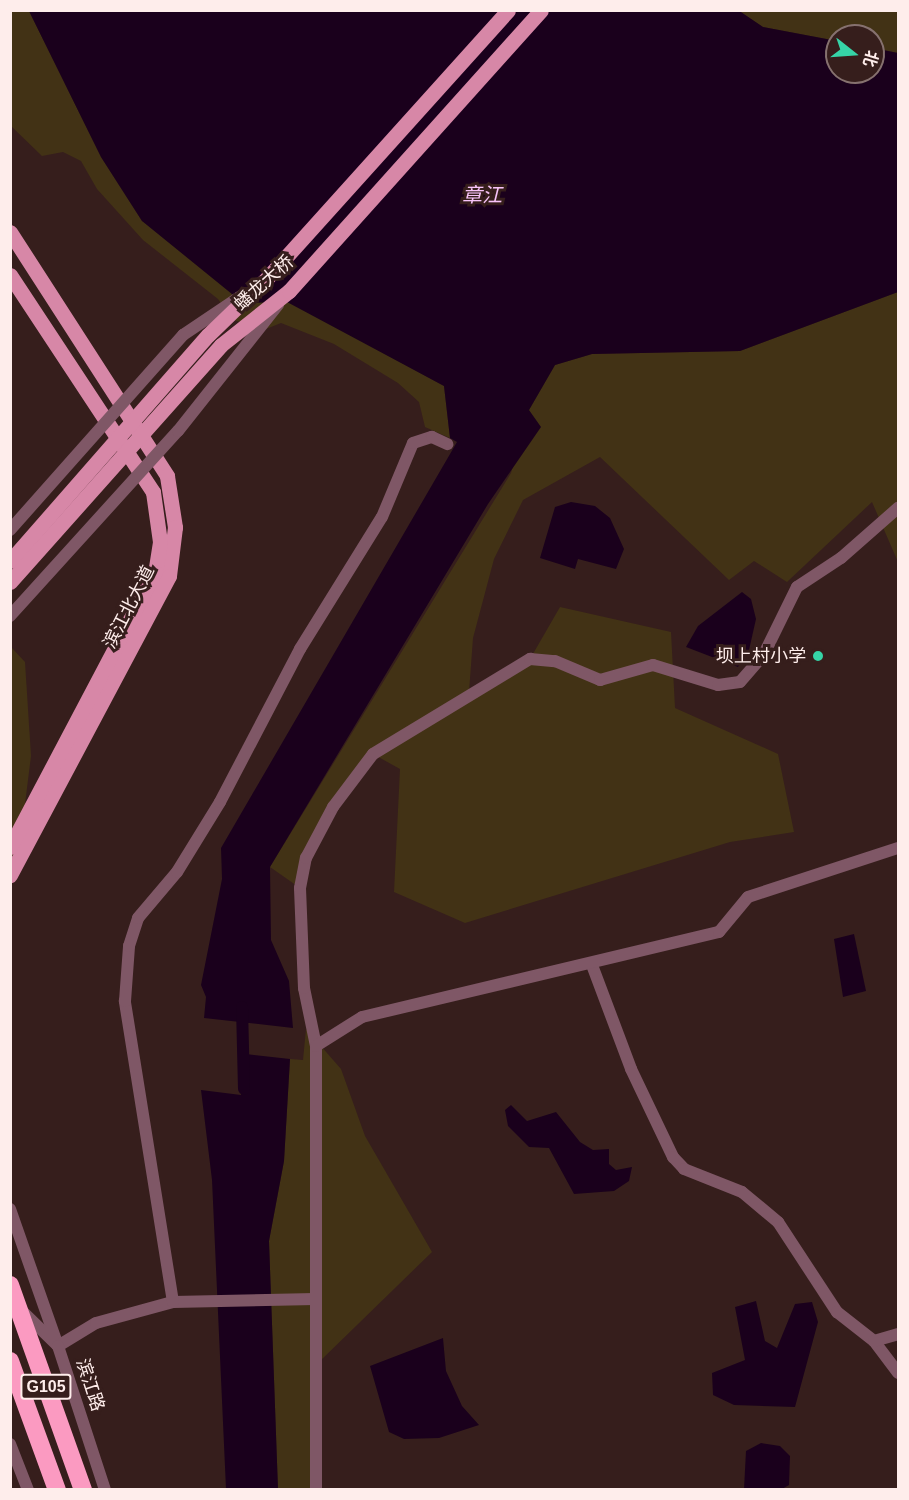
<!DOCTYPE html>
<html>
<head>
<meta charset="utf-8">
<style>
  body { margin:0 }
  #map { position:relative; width:909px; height:1500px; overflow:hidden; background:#361e1c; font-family:Arial,"Noto Sans SC",sans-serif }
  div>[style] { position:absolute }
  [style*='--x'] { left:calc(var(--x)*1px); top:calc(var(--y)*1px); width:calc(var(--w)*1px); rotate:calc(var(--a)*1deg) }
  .green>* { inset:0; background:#423215 }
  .water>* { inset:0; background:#1a001c }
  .canal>* { height:12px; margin:-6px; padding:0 6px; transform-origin:6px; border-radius:6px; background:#1a001c }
  .minor>* { height:12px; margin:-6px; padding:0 6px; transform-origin:6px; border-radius:6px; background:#7f5766 }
  .major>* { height:15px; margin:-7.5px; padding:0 7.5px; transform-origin:7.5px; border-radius:7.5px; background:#d787a7 }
  .highway>* { height:18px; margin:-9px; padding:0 9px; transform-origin:9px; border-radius:9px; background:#fb9ac1 }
  .minor-bridge>* { height:12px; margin:-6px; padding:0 6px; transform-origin:6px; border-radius:6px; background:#7f5766 }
  .major-bridge>* { height:15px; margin:-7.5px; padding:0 7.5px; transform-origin:7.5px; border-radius:7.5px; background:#d787a7 }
  .dots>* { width:16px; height:16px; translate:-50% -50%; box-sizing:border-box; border:3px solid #361e1c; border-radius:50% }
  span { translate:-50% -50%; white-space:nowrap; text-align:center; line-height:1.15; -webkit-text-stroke:6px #361e1c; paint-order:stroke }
  .shield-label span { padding:2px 4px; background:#361e1c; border:2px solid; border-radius:4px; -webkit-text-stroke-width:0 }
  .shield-label { font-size:16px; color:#feedeb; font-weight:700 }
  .street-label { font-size:18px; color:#feedeb }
  .poi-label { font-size:18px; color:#feedeb }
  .right { translate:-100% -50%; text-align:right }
  .water-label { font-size:20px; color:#f8c3f9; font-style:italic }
  .frame { position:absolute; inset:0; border:12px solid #feedeb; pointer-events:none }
  .north { position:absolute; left:825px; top:24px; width:60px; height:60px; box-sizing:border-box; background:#361e1c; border:2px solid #86716f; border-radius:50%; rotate:107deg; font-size:16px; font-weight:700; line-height:24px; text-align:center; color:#feedeb }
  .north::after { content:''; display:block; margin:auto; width:21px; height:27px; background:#36d4a7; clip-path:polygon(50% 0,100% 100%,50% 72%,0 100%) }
</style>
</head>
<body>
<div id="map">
  <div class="green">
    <div style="clip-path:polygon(10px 11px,29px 11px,101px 157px,142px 221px,444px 386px,450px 438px,425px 427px,419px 402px,398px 383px,334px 344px,281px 323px,266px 329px,233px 320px,218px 299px,143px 240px,97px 189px,81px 161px,63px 152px,42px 156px,11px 126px)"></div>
    <div style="clip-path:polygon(738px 11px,898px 11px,898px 53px,873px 48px,873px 36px,837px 36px,837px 41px,763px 27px)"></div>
    <div style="clip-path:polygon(898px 292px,898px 562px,872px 502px,787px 582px,754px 561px,729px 580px,600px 457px,523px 500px,494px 559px,473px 638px,469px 692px,530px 659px,560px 607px,671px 632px,675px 708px,778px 754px,794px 832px,730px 842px,465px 923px,394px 892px,400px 769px,373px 754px,333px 807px,300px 888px,270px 867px,511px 473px,529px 410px,555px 365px,592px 354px,740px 351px)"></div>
    <div style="clip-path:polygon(11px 647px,25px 662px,31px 756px,20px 844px,11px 864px)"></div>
    <div style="clip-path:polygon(306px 1029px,341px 1069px,365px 1136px,432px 1252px,317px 1364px,316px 1489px,278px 1490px,269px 1241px,284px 1161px,290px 1059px,303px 1060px)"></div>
  </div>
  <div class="water">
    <div style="clip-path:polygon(738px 10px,763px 27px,837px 41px,837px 72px,873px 72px,873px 48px,898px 53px,898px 292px,740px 351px,592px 354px,555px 365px,529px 410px,541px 427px,488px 504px,270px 867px,271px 940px,289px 981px,293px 1028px,204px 1018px,206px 997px,201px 985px,222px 879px,221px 848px,457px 442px,450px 438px,444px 386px,287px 302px,243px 303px,142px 221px,101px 157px,29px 11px)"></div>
    <div style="clip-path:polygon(571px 502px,595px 506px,610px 518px,624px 549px,616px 569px,578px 559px,575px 569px,540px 558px,555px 507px)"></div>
    <div style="clip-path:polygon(742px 592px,751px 599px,756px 619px,749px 650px,738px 667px,686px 647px,698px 626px)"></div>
    <div style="clip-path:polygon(854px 934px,866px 991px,843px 997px,834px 939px)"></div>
    <div style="clip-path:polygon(246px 1054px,290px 1059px,284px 1161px,269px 1241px,278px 1489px,226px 1489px,212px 1180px,201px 1090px,241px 1095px)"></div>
    <div style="clip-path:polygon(511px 1105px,527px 1121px,556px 1112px,580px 1142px,593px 1150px,609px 1149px,609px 1164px,616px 1170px,632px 1167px,629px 1181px,614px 1191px,574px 1194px,549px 1148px,529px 1147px,508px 1126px,505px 1110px)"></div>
    <div style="clip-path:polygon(756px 1301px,765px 1341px,777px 1348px,795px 1304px,812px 1302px,818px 1322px,795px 1407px,734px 1405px,713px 1395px,712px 1373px,745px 1360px,735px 1307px)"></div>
    <div style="clip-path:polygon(443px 1338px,446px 1371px,462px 1406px,479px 1425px,439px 1438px,404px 1439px,389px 1432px,370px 1366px)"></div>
    <div style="clip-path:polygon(761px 1443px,780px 1446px,790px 1456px,789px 1485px,782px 1489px,744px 1489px,746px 1451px)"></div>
  </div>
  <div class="canal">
    <div style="--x:242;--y:1007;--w:82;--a:88.6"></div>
  </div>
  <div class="minor">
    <div style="--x:592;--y:965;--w:111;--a:69.4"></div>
    <div style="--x:631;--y:1069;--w:98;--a:64.5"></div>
    <div style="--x:673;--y:1157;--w:16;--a:47"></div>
    <div style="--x:684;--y:1169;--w:62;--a:21.6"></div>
    <div style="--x:742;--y:1192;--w:47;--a:39.8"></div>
    <div style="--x:778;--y:1222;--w:108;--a:56.8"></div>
    <div style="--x:837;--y:1312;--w:47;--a:38.1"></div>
    <div style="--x:874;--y:1341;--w:40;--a:53"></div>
    <div style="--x:316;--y:1046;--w:59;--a:-101.7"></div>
    <div style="--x:304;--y:988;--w:100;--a:-92.3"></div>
    <div style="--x:300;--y:888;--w:31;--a:-79"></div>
    <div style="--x:306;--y:858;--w:58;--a:-62.1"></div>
    <div style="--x:333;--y:807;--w:66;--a:-53"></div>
    <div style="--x:373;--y:754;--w:184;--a:-31.2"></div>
    <div style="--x:530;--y:659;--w:25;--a:5"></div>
    <div style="--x:555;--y:661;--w:49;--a:22.9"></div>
    <div style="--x:600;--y:680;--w:55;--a:-15.8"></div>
    <div style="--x:653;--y:665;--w:68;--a:17.1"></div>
    <div style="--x:718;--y:685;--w:22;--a:-8"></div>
    <div style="--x:740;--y:682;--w:35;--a:-49"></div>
    <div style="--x:763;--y:656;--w:77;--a:-63.8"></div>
    <div style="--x:797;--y:587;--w:53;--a:-33.4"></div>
    <div style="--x:841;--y:558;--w:76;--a:-41.3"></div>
    <div style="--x:10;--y:1209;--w:145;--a:70.7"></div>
    <div style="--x:58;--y:1346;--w:44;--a:-31.2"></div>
    <div style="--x:96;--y:1323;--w:80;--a:-15.3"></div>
    <div style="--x:173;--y:1302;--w:142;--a:-1.2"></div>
    <div style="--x:173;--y:1302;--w:305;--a:-99.1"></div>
    <div style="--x:125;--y:1001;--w:55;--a:-85.8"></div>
    <div style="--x:129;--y:946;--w:29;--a:-72"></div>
    <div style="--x:138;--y:918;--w:60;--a:-49.7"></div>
    <div style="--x:177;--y:872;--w:82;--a:-58.4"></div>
    <div style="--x:220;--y:802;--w:173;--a:-62.4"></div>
    <div style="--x:300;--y:649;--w:155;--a:-58.2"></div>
    <div style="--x:382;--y:517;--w:80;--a:-67.3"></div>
    <div style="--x:413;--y:443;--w:20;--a:-18"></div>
    <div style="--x:432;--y:437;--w:17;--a:25"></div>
    <div style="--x:21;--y:1310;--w:52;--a:44.2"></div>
    <div style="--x:58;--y:1346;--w:151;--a:71.9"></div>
    <div style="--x:874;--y:1341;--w:25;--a:-16"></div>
    <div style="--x:10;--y:1444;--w:49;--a:68.6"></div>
    <div style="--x:316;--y:1490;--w:444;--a:-90"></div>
    <div style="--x:316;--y:1046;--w:54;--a:-32.2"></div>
    <div style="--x:362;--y:1017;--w:367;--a:-13.4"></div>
    <div style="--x:719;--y:932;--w:45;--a:-50.4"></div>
    <div style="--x:748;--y:897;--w:158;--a:-18.1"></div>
  </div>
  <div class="major">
    <div style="--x:10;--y:232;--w:290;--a:57.2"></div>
    <div style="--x:167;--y:476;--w:52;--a:81.1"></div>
    <div style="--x:175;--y:527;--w:49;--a:97"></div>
    <div style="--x:169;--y:576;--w:339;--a:118"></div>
    <div style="--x:10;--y:275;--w:260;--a:56.6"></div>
    <div style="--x:153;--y:492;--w:50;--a:82"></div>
    <div style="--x:160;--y:542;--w:30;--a:99"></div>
    <div style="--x:155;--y:572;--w:311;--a:117.8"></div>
  </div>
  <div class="highway">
    <div style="--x:10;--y:1285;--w:218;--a:70.4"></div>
    <div style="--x:10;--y:1361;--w:137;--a:70"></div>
  </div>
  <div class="minor-bridge">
    <div style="--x:10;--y:530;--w:261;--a:-48.4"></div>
    <div style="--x:183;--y:335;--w:73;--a:-33.9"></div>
    <div style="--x:10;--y:616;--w:250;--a:-47.8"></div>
    <div style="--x:178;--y:431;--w:161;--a:-51.6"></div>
  </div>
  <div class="major-bridge">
    <div style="--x:10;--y:561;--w:300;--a:-48.8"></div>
    <div style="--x:208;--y:335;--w:82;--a:-44"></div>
    <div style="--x:267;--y:278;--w:360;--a:-48"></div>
    <div style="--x:10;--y:582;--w:317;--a:-48.3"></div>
    <div style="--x:221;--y:345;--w:87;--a:-38.5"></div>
    <div style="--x:289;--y:291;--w:377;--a:-48.1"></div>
  </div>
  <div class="dots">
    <div style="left:818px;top:656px;background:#36d4a7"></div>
  </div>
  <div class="shield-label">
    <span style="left:46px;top:1387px">G105</span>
  </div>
  <div class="street-label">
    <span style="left:264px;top:283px;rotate:-42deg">蟠龙大桥</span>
    <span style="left:129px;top:607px;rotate:-63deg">滨江北大道</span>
    <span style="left:90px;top:1385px;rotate:72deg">滨江路</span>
  </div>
  <div class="poi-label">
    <span class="right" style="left:806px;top:656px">坝上村小学</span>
  </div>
  <div class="water-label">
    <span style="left:482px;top:195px">章江</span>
  </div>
  <div class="frame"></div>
  <div class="north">北</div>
</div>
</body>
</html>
